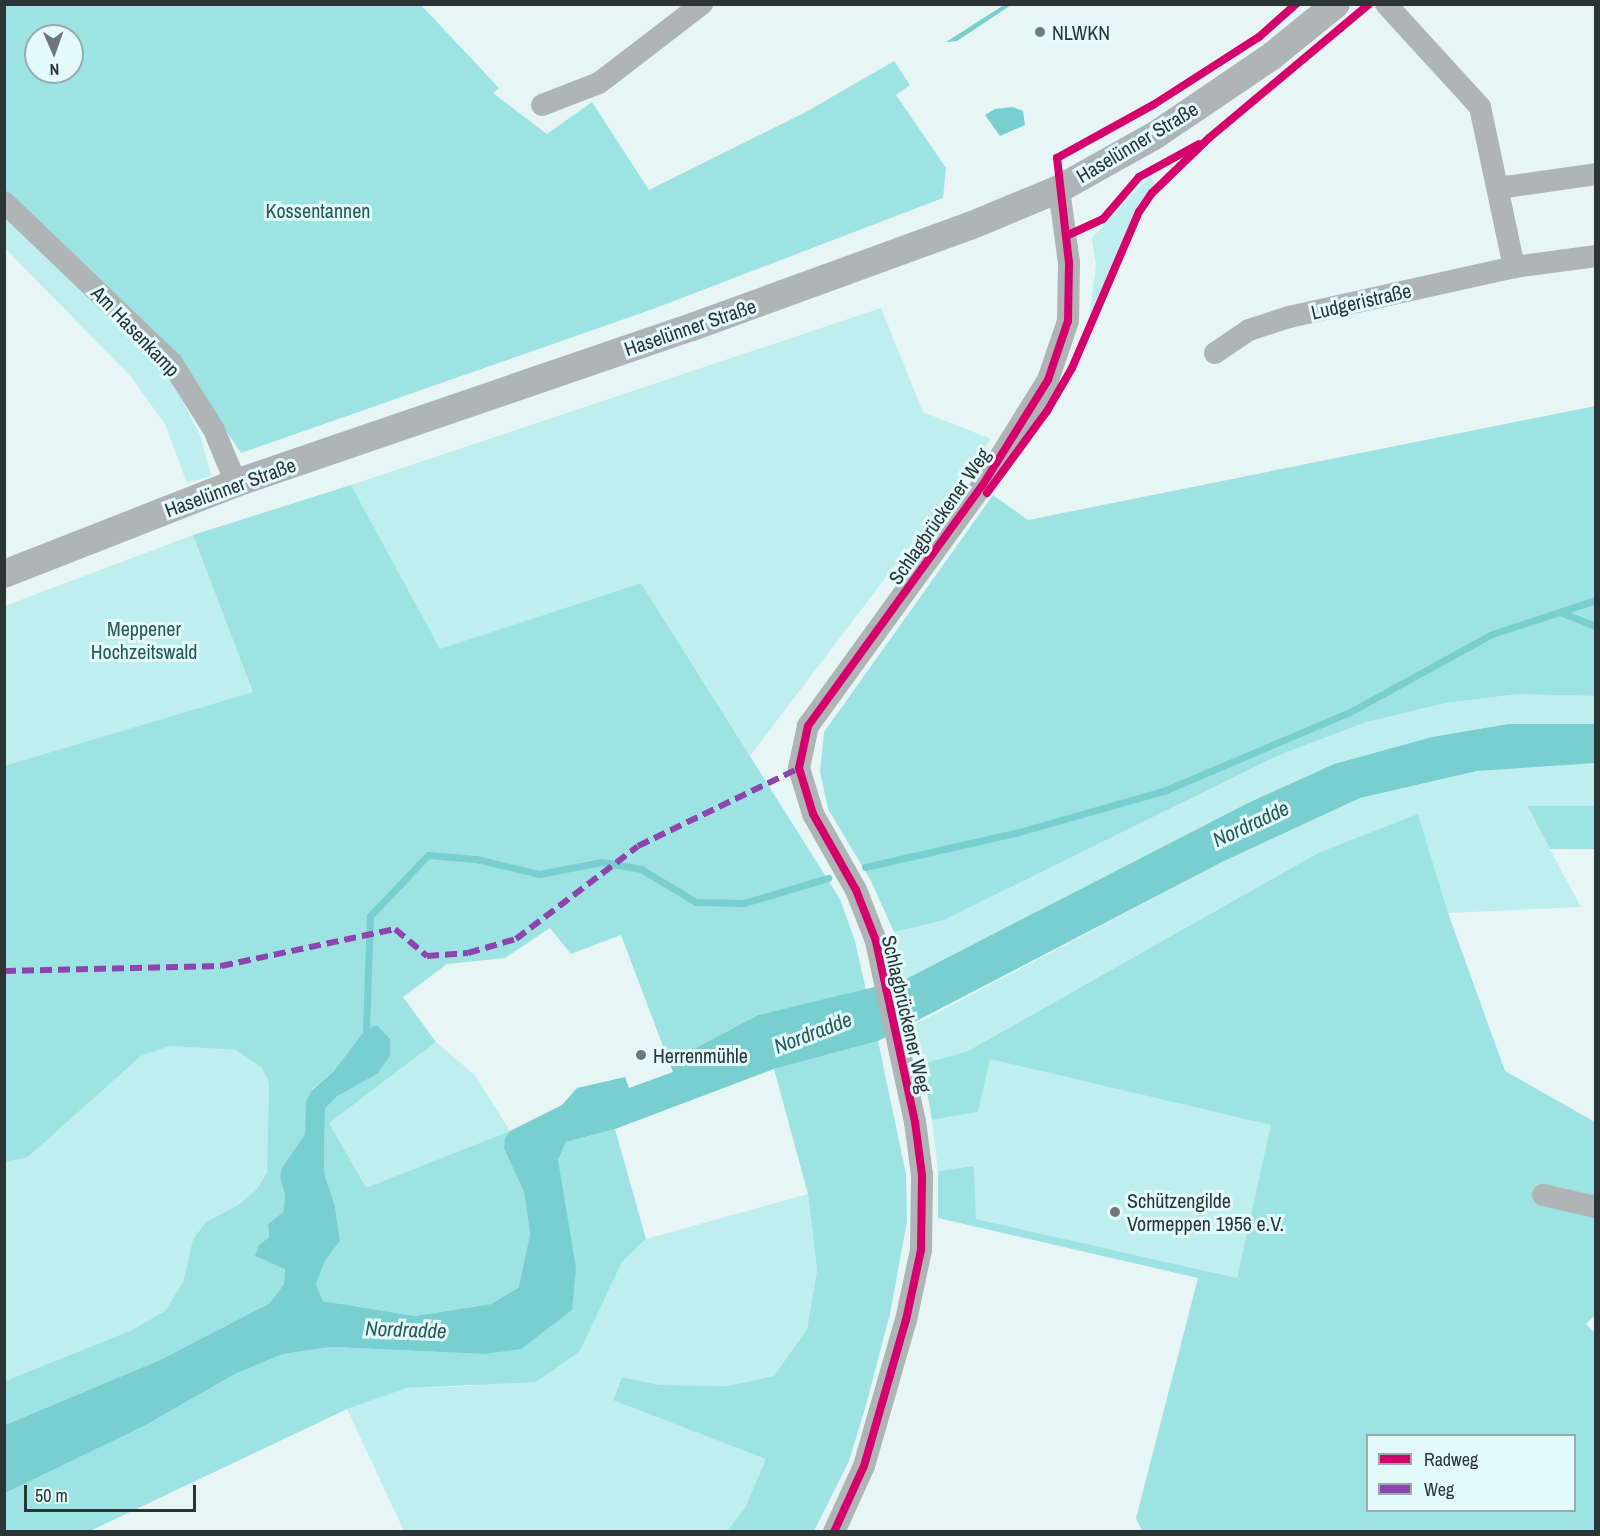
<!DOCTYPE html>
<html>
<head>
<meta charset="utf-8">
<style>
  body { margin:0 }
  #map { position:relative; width:1600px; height:1536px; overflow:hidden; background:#e8f5f5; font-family:"Archivo Narrow",sans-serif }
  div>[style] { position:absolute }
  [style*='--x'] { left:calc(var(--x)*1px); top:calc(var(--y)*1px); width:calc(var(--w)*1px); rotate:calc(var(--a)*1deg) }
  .green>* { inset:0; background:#bfeeef }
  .forest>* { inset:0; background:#9ee3e4 }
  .water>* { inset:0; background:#79ced0 }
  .stream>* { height:7px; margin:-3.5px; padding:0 3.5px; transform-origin:3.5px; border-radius:3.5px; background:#79ced0 }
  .minor>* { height:22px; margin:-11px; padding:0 11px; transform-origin:11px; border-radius:11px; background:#afb5b5 }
  .tertiary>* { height:28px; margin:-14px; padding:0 14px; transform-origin:14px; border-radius:14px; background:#afb5b5 }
  .quiet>* { height:6px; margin-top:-3px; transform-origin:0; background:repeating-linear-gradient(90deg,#8e44ad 0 12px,transparent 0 18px) }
  .cycleway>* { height:8px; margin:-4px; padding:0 4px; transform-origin:4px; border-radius:4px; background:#d6006c }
  .dots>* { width:16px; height:16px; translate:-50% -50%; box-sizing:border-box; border:3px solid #e3fafa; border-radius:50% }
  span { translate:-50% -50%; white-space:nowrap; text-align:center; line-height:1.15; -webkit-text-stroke:6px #e3fafa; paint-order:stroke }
  .poi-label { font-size:20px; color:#2c3535 }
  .left { translate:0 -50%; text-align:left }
  .street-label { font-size:20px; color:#2c3535 }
  .park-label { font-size:20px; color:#275959 }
  .water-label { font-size:21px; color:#285a5b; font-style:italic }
  .frame { position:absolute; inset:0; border:6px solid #2c3535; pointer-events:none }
  .legend { position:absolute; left:1366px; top:1434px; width:210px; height:78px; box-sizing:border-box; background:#e3fafa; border:2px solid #9aabab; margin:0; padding:8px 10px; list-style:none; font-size:18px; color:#2c3535 }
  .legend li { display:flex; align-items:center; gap:12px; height:30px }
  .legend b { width:30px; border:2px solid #9aabab }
  .north { position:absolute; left:24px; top:24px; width:60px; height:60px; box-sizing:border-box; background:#e3fafa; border:2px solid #9aabab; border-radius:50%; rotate:178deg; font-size:16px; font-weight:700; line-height:24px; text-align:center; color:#2c3535 }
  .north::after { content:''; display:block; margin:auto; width:21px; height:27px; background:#6e7878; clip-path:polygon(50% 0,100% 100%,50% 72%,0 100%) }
  .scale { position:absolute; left:24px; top:1485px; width:172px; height:27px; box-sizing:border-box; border:3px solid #2c3535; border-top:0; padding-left:8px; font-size:18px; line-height:21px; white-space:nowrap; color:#2c3535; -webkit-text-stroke:4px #e3fafa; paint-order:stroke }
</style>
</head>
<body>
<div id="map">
  <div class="green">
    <div style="clip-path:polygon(1150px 176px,1155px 183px,1137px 209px,1089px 317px,1096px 266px,1092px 238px)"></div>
    <div style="clip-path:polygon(4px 214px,165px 367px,201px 437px,211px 476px,187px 483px,165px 424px,131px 377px,5px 248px)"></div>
    <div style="clip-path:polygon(881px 308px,923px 412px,991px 439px,750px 756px,641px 583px,440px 650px,351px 485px)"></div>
    <div style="clip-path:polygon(193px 535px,254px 692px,5px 766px,5px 606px)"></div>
    <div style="clip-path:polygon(1519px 694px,1595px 696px,1595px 724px,1508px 724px,1432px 737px,1334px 764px,1248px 803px,904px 980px,894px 932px,944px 920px,1277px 756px,1366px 722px,1446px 703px)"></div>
    <div style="clip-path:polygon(1556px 763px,1595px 763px,1595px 806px,1527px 807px,1581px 907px,1448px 913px,1418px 815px,1318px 853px,968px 1051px,922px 1064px,914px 1025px,1224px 861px,1360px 798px,1477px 771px)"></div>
    <div style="clip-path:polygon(436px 1042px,475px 1075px,510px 1131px,366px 1189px,328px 1123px)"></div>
    <div style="clip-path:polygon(170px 1046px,236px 1050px,262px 1068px,269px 1083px,267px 1172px,257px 1189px,240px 1204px,206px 1222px,193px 1239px,183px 1282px,165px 1311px,132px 1330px,5px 1381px,5px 1162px,28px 1157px,141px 1056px)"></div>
    <div style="clip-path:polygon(990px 1058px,1272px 1125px,1237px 1278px,976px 1219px,974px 1166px,938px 1171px,932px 1120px,978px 1112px)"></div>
    <div style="clip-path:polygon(808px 1194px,817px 1270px,807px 1329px,774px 1376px,727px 1386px,660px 1385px,622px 1377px,613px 1399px,767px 1459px,745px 1508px,727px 1531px,404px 1531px,347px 1409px,407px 1388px,471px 1386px,580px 1351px,622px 1262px,646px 1239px)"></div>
  </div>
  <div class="forest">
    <div style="clip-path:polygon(evenodd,4px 5px,421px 5px,499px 88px,493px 93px,547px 134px,592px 102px,649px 190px,806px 112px,894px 61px,910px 85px,896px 95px,946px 168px,943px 198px,653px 309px,241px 453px,178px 359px,5px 192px,4px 5px,36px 36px,72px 36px,72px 72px,36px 72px,36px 36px)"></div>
    <div style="clip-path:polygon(1595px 406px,1595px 696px,1519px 694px,1446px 703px,1366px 722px,1277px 756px,944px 920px,894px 932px,871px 881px,828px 809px,820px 771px,824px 732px,993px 495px,1028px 520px)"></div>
    <div style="clip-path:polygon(351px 485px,440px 649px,641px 583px,840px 899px,855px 941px,866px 990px,758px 1015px,669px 1062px,621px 935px,571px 954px,550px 928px,505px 958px,447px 964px,403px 997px,436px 1042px,329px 1123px,366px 1188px,510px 1131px,504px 1149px,524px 1192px,530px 1234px,520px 1286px,491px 1304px,415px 1316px,323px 1301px,316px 1284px,325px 1261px,340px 1241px,335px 1206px,324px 1172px,325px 1109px,336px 1097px,377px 1074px,351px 1051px,334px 1071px,312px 1089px,305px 1134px,280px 1176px,285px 1195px,283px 1212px,268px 1224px,269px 1237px,259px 1245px,265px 1261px,274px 1261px,285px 1269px,284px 1284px,270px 1303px,160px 1360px,5px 1425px,5px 1381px,132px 1330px,165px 1311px,183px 1282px,193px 1239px,206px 1222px,240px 1204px,257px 1189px,267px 1172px,269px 1083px,262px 1068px,236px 1050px,170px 1046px,141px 1056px,28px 1157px,5px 1162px,4px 766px,253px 692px,193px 535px)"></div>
    <div style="clip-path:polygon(1527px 806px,1595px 806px,1595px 849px,1550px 849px)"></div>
    <div style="clip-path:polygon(evenodd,1418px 814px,1448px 913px,1505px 1071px,1595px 1122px,1596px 1314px,1586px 1324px,1596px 1334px,1595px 1531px,1142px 1531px,1136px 1518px,1198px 1278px,938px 1218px,938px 1171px,974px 1166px,976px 1219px,1237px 1278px,1271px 1125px,990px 1059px,978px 1112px,932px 1120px,922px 1064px,968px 1051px,1318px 853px,1418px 814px,1368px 1436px,1574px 1436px,1574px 1510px,1368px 1510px,1368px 1436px)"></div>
    <div style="clip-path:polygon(878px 1041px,906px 1174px,907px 1221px,890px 1314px,866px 1405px,849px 1461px,814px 1531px,727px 1531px,745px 1508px,766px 1459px,613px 1400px,622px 1377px,660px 1385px,727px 1386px,774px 1376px,807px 1329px,817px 1270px,808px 1194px,774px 1069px)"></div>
    <div style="clip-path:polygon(615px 1129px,646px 1239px,622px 1262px,580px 1351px,536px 1382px,407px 1388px,347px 1409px,90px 1531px,5px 1531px,4px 1493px,144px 1426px,235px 1374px,283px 1354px,331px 1347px,483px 1354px,563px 1209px,558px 1160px,566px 1142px)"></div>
  </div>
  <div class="water">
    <div style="clip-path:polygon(1004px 5px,1011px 5px,957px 41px,946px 42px)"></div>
    <div style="clip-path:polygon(1013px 107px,1023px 111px,1025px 125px,1000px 136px,985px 115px,995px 109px)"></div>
    <div style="clip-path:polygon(1508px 724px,1595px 724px,1595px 763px,1477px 771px,1360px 798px,1224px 861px,878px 1041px,774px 1069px,615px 1129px,566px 1142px,558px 1160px,576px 1268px,572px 1310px,521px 1349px,483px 1354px,331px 1347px,283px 1354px,235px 1374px,144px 1426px,5px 1493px,5px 1425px,160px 1360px,270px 1303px,284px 1284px,285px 1269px,255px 1256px,259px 1245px,269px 1237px,268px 1224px,283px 1212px,285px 1195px,280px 1177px,282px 1168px,305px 1134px,306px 1102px,312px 1090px,334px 1071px,366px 1029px,377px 1025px,390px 1039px,390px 1056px,377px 1074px,336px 1097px,325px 1109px,324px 1172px,335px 1206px,340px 1241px,325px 1261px,316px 1284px,323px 1301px,415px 1316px,491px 1304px,519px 1287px,530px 1234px,524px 1192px,504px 1149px,505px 1139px,510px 1131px,562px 1105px,577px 1088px,625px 1077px,629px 1088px,673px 1072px,669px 1062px,758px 1015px,904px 980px,1248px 803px,1334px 764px,1432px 737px)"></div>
  </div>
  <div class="stream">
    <div style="--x:1562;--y:613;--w:36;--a:21"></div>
    <div style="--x:865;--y:867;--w:158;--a:-12.8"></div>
    <div style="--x:1019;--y:832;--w:153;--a:-15.9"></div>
    <div style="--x:1166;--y:790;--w:200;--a:-23"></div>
    <div style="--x:1350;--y:712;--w:162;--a:-28.8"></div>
    <div style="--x:1492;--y:634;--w:109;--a:-18.1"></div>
    <div style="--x:366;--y:1029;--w:113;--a:-88"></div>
    <div style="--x:370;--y:916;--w:84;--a:-46.4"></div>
    <div style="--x:428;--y:855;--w:48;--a:4.8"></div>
    <div style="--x:476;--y:859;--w:65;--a:13.4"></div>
    <div style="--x:539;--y:874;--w:64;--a:-10.8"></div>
    <div style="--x:602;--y:862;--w:40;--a:10"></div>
    <div style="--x:641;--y:869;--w:64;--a:31"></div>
    <div style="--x:696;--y:902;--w:48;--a:1.2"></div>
    <div style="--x:744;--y:903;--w:88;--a:-16.6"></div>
  </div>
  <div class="minor">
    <div style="--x:1386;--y:4;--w:139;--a:47.6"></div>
    <div style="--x:1480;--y:107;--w:164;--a:78"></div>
    <div style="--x:542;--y:105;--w:61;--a:-21.1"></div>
    <div style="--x:599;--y:83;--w:130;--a:-37.5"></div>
    <div style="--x:1498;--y:188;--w:99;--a:-8.1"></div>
    <div style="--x:4;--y:202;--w:233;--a:43.8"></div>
    <div style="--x:172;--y:363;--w:79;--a:57.9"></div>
    <div style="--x:214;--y:430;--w:57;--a:67.5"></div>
    <div style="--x:1215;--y:353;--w:41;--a:-34.1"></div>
    <div style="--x:1249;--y:330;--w:42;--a:-18"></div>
    <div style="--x:1289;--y:317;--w:230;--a:-12.5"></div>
    <div style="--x:1514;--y:267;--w:83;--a:-7.6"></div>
    <div style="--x:1543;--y:1195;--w:54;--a:12.8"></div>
    <div style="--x:834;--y:1532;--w:72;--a:-65.6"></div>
    <div style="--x:864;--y:1466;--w:152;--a:-74"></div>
    <div style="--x:906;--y:1320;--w:72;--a:-77.9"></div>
    <div style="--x:921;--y:1250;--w:75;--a:-89.2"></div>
    <div style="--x:922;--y:1175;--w:53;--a:-97.5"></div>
    <div style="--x:915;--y:1122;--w:185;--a:-102.2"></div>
    <div style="--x:876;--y:941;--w:55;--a:-111.4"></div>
    <div style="--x:856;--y:890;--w:87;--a:-119.5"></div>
    <div style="--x:813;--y:814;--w:48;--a:-106.9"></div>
    <div style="--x:799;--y:768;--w:43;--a:-77.9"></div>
    <div style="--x:808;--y:726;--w:296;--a:-54.1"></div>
    <div style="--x:982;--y:486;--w:125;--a:-58.1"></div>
    <div style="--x:1048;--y:380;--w:62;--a:-71.3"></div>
    <div style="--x:1068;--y:321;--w:58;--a:-89"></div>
    <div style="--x:1069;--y:263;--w:75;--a:-97.7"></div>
  </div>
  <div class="tertiary">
    <div style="--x:4;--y:574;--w:249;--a:-21.4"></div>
    <div style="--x:236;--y:483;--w:482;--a:-18.9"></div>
    <div style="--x:692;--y:327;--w:296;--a:-20"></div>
    <div style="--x:970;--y:226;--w:96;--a:-22.6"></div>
    <div style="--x:1059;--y:189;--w:109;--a:-29.2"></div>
    <div style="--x:1154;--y:136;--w:143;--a:-34.1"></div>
    <div style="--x:1272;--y:56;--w:82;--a:-39.1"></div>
  </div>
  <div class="quiet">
    <div style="--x:4;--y:971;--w:217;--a:-1.3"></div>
    <div style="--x:221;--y:966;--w:178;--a:-12"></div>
    <div style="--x:395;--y:929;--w:42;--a:40.2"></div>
    <div style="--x:427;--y:956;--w:41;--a:-4.2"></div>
    <div style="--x:468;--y:953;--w:50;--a:-16.3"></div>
    <div style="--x:516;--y:939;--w:153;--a:-37.3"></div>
    <div style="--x:638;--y:846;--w:179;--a:-25.8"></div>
  </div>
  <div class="cycleway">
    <div style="--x:1066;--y:236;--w:41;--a:-24.7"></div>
    <div style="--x:1103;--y:219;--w:55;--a:-49.4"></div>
    <div style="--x:1139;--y:177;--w:68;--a:-28.8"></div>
    <div style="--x:987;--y:493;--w:102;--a:-53.8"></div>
    <div style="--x:1047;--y:411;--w:50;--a:-59.8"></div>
    <div style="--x:1072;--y:368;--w:170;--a:-66.8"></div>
    <div style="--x:1139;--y:212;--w:23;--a:-56"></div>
    <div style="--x:1152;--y:193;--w:79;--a:-44"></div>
    <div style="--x:1209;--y:138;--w:209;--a:-39.9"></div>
    <div style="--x:834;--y:1532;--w:72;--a:-65.6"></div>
    <div style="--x:864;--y:1466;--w:152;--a:-74"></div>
    <div style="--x:906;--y:1320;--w:72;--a:-77.9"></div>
    <div style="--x:921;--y:1250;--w:75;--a:-89.2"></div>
    <div style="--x:922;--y:1175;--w:53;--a:-97.5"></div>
    <div style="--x:915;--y:1122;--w:185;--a:-102.2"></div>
    <div style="--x:876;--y:941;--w:55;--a:-111.4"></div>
    <div style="--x:856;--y:890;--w:87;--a:-119.5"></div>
    <div style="--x:813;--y:814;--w:48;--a:-106.9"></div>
    <div style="--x:799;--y:768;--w:43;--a:-77.9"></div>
    <div style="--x:808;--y:726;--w:296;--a:-54.1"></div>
    <div style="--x:982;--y:486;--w:125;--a:-58.1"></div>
    <div style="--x:1048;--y:380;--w:62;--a:-71.3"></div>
    <div style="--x:1068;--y:321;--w:58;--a:-89"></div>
    <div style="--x:1069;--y:263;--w:106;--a:-96.5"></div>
    <div style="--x:1057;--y:158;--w:110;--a:-28.9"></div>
    <div style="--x:1153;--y:105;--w:126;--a:-32.7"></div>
    <div style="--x:1259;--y:37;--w:50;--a:-41.7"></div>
  </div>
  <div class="dots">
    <div style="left:1040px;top:32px;background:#6e7878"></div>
    <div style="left:641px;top:1055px;background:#6e7878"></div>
    <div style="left:1115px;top:1212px;background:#6e7878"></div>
  </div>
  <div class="poi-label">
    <span class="left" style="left:1052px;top:32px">NLWKN</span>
    <span class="left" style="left:653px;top:1055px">Herrenmühle</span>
    <span class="left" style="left:1127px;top:1212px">Schützengilde<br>Vormeppen 1956 e.V.</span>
  </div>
  <div class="street-label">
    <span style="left:1137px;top:142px;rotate:-31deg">Haselünner Straße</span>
    <span style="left:1361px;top:301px;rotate:-13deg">Ludgeristraße</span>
    <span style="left:690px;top:327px;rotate:-19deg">Haselünner Straße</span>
    <span style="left:136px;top:331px;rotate:46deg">Am Hasenkamp</span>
    <span style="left:230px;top:487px;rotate:-20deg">Haselünner Straße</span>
    <span style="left:939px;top:516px;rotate:-55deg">Schlagbrückener Weg</span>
    <span style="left:907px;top:1014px;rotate:77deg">Schlagbrückener Weg</span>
  </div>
  <div class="park-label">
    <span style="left:318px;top:210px">Kossentannen</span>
    <span style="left:144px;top:640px">Meppener<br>Hochzeitswald</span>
  </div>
  <div class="water-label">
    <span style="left:1251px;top:824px;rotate:-25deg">Nordradde</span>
    <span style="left:813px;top:1033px;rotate:-21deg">Nordradde</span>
    <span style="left:406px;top:1330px;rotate:2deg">Nordradde</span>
  </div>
  <div class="frame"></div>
  <ul class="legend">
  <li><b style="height:8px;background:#d6006c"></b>Radweg</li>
  <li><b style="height:8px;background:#8e44ad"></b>Weg</li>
  </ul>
  <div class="north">N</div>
  <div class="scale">50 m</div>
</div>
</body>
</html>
